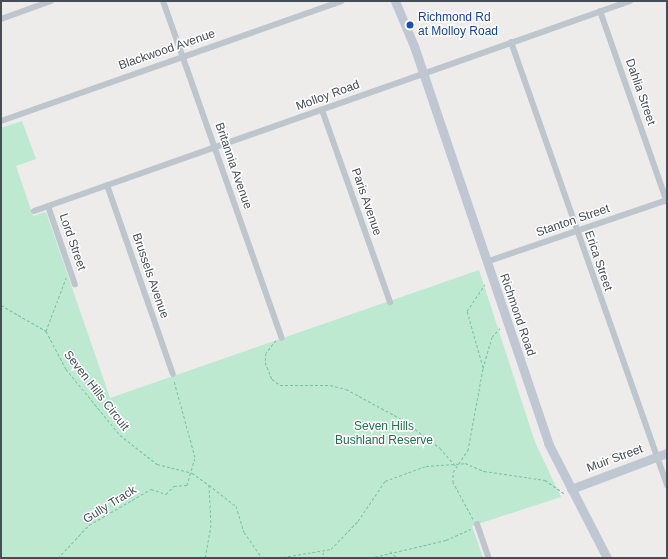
<!DOCTYPE html>
<html>
<head>
<meta charset="utf-8">
<style>
  body { margin:0 }
  #map { position:relative; width:668px; height:559px; overflow:hidden; background:#eeebeb; font-family:Helvetica,sans-serif }
  div>[style] { position:absolute }
  [style*='--x'] { left:calc(var(--x)*1px); top:calc(var(--y)*1px); width:calc(var(--w)*1px); rotate:calc(var(--a)*1deg) }
  .green>* { inset:0; background:#bce9d0 }
  .path>* { height:1px; margin-top:-0.5px; transform-origin:0; background:repeating-linear-gradient(90deg,#77c4a3 0 3px,transparent 0 5px) }
  .street>* { height:6px; margin:-3px; padding:0 3px; transform-origin:3px; border-radius:3px; background:#bdc5cd }
  .secondary>* { height:9px; margin:-4.5px; padding:0 4.5px; transform-origin:4.5px; border-radius:4.5px; background:#bfc7d3 }
  .dots>* { width:11px; height:11px; translate:-50% -50%; box-sizing:border-box; border:2px solid #fff; border-radius:50% }
  span { translate:-50% -50%; white-space:nowrap; text-align:center; line-height:1.15; -webkit-text-stroke:3px #fff; paint-order:stroke }
  .transit-label { font-size:12px; color:#164399 }
  .left { translate:0 -50%; text-align:left }
  .street-label { font-size:12px; color:#454d57 }
  .park-label { font-size:12px; color:#1d714c }
  .frame { position:absolute; inset:0; border:2px solid #454d57; pointer-events:none }
</style>
</head>
<body>
<div id="map">
  <div class="green">
    <div style="clip-path:polygon(22px 121px,36px 159px,16px 166px,33px 216px,46px 212px,110px 398px,479px 270px,535px 442px,561px 497px,472px 526px,483px 558px,1px 558px,1px 128px)"></div>
  </div>
  <div class="path">
    <div style="--x:1;--y:305;--w:52;--a:30"></div>
    <div style="--x:46;--y:331;--w:43;--a:62.2"></div>
    <div style="--x:66;--y:369;--w:85;--a:50.7"></div>
    <div style="--x:120;--y:435;--w:47;--a:38.1"></div>
    <div style="--x:157;--y:464;--w:36;--a:14"></div>
    <div style="--x:192;--y:473;--w:21;--a:35"></div>
    <div style="--x:209;--y:485;--w:40;--a:87.1"></div>
    <div style="--x:211;--y:525;--w:34;--a:100"></div>
    <div style="--x:46;--y:331;--w:57;--a:-69.3"></div>
    <div style="--x:276;--y:340;--w:16;--a:128"></div>
    <div style="--x:266;--y:353;--w:9;--a:96"></div>
    <div style="--x:265;--y:362;--w:18;--a:68"></div>
    <div style="--x:272;--y:379;--w:10;--a:37"></div>
    <div style="--x:280;--y:385;--w:50;--a:0"></div>
    <div style="--x:330;--y:385;--w:16;--a:14"></div>
    <div style="--x:346;--y:389;--w:65;--a:28.5"></div>
    <div style="--x:403;--y:420;--w:46;--a:37.1"></div>
    <div style="--x:440;--y:448;--w:23;--a:49"></div>
    <div style="--x:483;--y:367;--w:58;--a:-105.9"></div>
    <div style="--x:467;--y:311;--w:32;--a:-56"></div>
    <div style="--x:209;--y:485;--w:34;--a:38"></div>
    <div style="--x:236;--y:506;--w:27;--a:73"></div>
    <div style="--x:244;--y:532;--w:32;--a:55"></div>
    <div style="--x:473;--y:519;--w:42;--a:-118.4"></div>
    <div style="--x:453;--y:482;--w:10;--a:-90"></div>
    <div style="--x:453;--y:472;--w:27;--a:-56"></div>
    <div style="--x:468;--y:450;--w:83;--a:-79.6"></div>
    <div style="--x:483;--y:368;--w:32;--a:-74"></div>
    <div style="--x:492;--y:337;--w:12;--a:-48"></div>
    <div style="--x:390;--y:551;--w:10;--a:45"></div>
    <div style="--x:323;--y:552;--w:6;--a:81"></div>
    <div style="--x:58;--y:558;--w:45;--a:-46.8"></div>
    <div style="--x:89;--y:525;--w:72;--a:-30.1"></div>
    <div style="--x:151;--y:489;--w:16;--a:18"></div>
    <div style="--x:166;--y:494;--w:11;--a:-45"></div>
    <div style="--x:174;--y:486;--w:13;--a:-4"></div>
    <div style="--x:187;--y:485;--w:29;--a:-74"></div>
    <div style="--x:195;--y:457;--w:79;--a:-105.4"></div>
    <div style="--x:278;--y:558;--w:54;--a:-9.6"></div>
    <div style="--x:331;--y:549;--w:39;--a:-46"></div>
    <div style="--x:358;--y:521;--w:48;--a:-56"></div>
    <div style="--x:385;--y:481;--w:44;--a:-20.1"></div>
    <div style="--x:426;--y:466;--w:39;--a:-4"></div>
    <div style="--x:465;--y:463;--w:21;--a:23"></div>
    <div style="--x:484;--y:471;--w:62;--a:8.4"></div>
    <div style="--x:545;--y:480;--w:24;--a:35"></div>
    <div style="--x:370;--y:558;--w:78;--a:-13.3"></div>
    <div style="--x:446;--y:540;--w:27;--a:-24"></div>
  </div>
  <div class="street">
    <div style="--x:163;--y:1;--w:357;--a:70.6"></div>
    <div style="--x:600;--y:11;--w:202;--a:70.7"></div>
    <div style="--x:1;--y:19;--w:53;--a:-19.8"></div>
    <div style="--x:511;--y:42;--w:470;--a:70.6"></div>
    <div style="--x:322;--y:110;--w:204;--a:70.5"></div>
    <div style="--x:1;--y:121;--w:361;--a:-19.4"></div>
    <div style="--x:107;--y:185;--w:200;--a:70.8"></div>
    <div style="--x:48;--y:206;--w:83;--a:71.1"></div>
    <div style="--x:34;--y:211;--w:632;--a:-19.41"></div>
    <div style="--x:486;--y:262;--w:191;--a:-18.9"></div>
    <div style="--x:477;--y:524;--w:36;--a:71"></div>
  </div>
  <div class="secondary">
    <div style="--x:395;--y:1;--w:49;--a:67.1"></div>
    <div style="--x:414;--y:46;--w:419;--a:71.3"></div>
    <div style="--x:548;--y:443;--w:129;--a:62.8"></div>
    <div style="--x:571;--y:489;--w:103;--a:-20.6"></div>
  </div>
  <div class="dots">
    <div style="left:410px;top:25px;background:#1a4fb4"></div>
  </div>
  <div class="transit-label">
    <span class="left" style="left:418px;top:25px">Richmond Rd<br>at Molloy Road</span>
  </div>
  <div class="street-label">
    <span style="left:167px;top:50px;rotate:-19deg">Blackwood Avenue</span>
    <span style="left:640px;top:92px;rotate:71deg">Dahlia Street</span>
    <span style="left:328px;top:96px;rotate:-20deg">Molloy Road</span>
    <span style="left:233px;top:166px;rotate:71deg">Britannia Avenue</span>
    <span style="left:366px;top:202px;rotate:71deg">Paris Avenue</span>
    <span style="left:573px;top:221px;rotate:-19deg">Stanton Street</span>
    <span style="left:72px;top:242px;rotate:71deg">Lord Street</span>
    <span style="left:598px;top:261px;rotate:71deg">Erica Street</span>
    <span style="left:150px;top:276px;rotate:71deg">Brussels Avenue</span>
    <span style="left:517px;top:315px;rotate:71deg">Richmond Road</span>
    <span style="left:96px;top:391px;rotate:52deg">Seven Hills Circuit</span>
    <span style="left:615px;top:459px;rotate:-20deg">Muir Street</span>
    <span style="left:110px;top:505px;rotate:-32deg">Gully Track</span>
  </div>
  <div class="park-label">
    <span style="left:384px;top:434px">Seven Hills<br>Bushland Reserve</span>
  </div>
  <div class="frame"></div>
</div>
</body>
</html>
